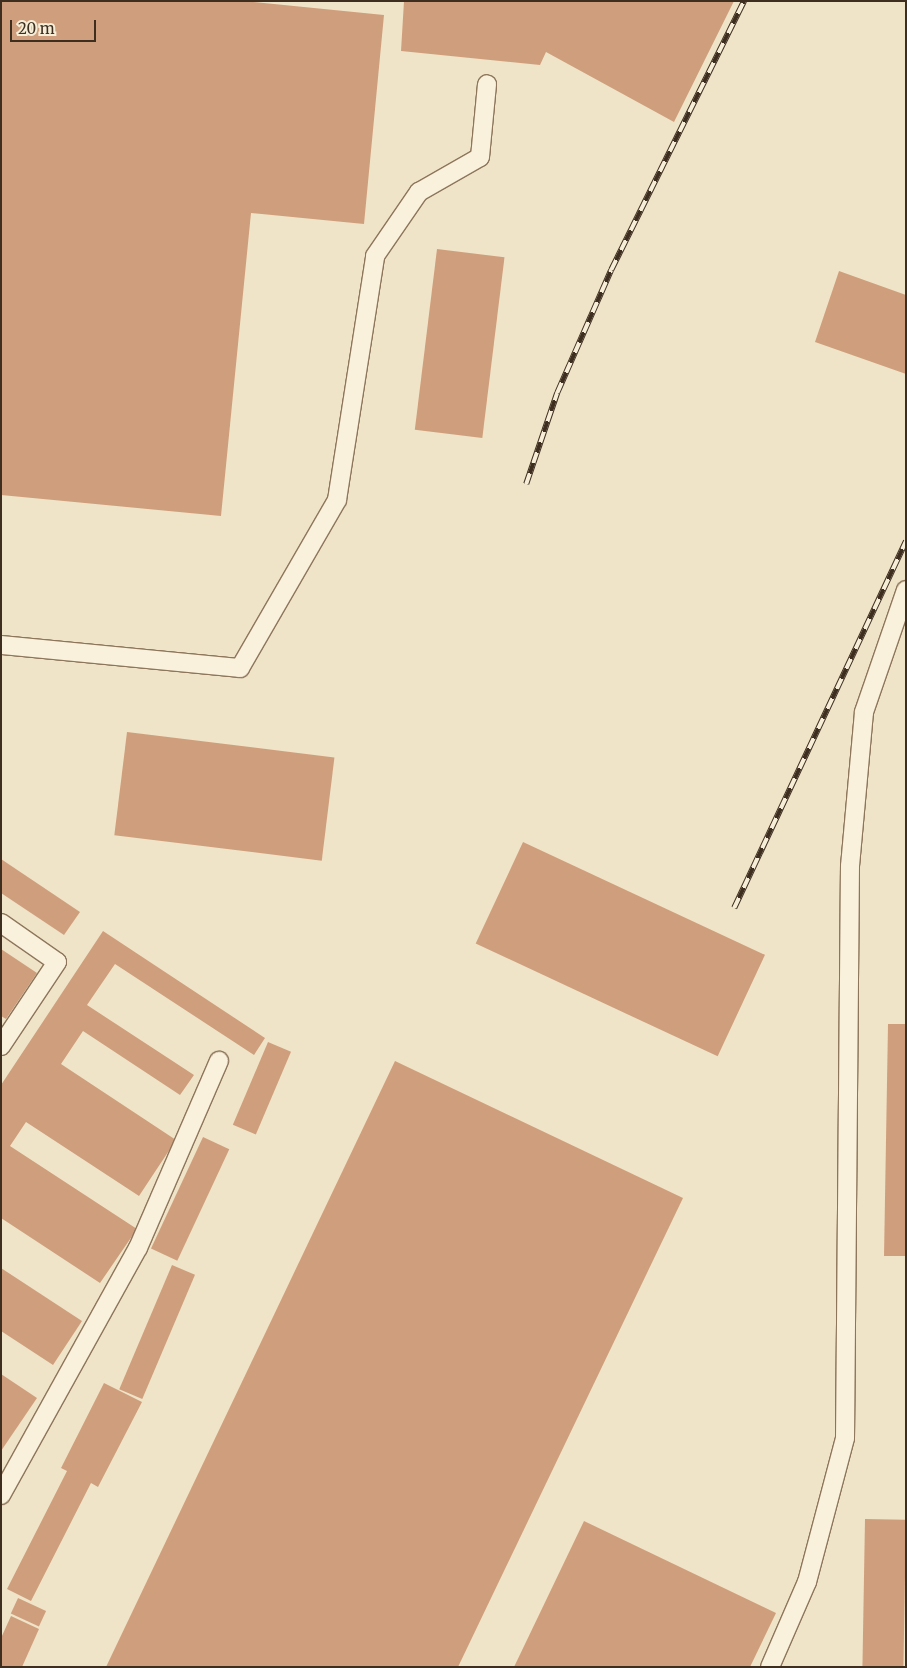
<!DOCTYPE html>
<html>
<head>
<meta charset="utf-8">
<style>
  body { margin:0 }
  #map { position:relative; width:907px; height:1668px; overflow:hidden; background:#f0e4c8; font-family:Merriweather,serif }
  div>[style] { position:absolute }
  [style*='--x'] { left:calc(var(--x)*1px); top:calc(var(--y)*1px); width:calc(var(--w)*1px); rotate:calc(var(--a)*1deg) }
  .building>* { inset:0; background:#cf9f7d; transform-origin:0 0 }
  .roads { filter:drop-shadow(1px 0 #8d765c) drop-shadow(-1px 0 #8d765c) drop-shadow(0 1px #8d765c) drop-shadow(0 -1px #8d765c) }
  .lane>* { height:18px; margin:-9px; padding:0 9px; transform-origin:9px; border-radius:9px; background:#faf1dc }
  .rail>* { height:5.5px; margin-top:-2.75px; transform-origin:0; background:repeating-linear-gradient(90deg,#f7eed8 0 11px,#3d2e20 0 22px); box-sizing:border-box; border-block:1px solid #3d2e20 }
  span { translate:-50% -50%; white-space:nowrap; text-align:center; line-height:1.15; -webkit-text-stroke:4px #f7eed8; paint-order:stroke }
  .frame { position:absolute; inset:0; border:2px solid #3d2e20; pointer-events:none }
  .scale { position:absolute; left:10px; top:20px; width:86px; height:22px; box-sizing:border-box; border:2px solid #3d2e20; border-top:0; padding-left:6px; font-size:15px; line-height:18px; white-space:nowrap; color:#3d2e20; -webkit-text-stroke:4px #f7eed8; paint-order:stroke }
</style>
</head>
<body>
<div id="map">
  <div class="building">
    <div style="clip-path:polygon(1px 1px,244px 1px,384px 15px,364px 224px,251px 213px,221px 516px,1px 495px)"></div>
    <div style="clip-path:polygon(404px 1px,734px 1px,674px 122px,546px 52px,540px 65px,401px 51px)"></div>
    <div style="left:437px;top:249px;width:68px;height:182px;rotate:7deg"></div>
    <div style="clip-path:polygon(839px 271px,906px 295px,906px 374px,815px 342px)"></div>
    <div style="left:127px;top:732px;width:209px;height:104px;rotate:7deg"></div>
    <div style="left:523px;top:842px;width:267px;height:112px;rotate:25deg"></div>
    <div style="clip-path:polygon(1px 859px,80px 912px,64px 935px,1px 893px)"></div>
    <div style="clip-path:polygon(103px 931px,265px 1038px,254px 1055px,115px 964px,87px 1005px,194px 1075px,180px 1095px,83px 1031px,61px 1064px,176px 1140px,139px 1196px,26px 1122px,10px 1146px,137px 1229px,100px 1283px,1px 1218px,1px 1085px)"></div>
    <div style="clip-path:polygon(1px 949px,37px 973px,6px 1019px,1px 1016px)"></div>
    <div style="clip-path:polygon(888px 1024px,906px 1024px,906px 1256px,884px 1256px)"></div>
    <div style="left:268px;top:1042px;width:25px;height:90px;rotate:23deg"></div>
    <div style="clip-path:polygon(395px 1061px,683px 1198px,458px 1667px,106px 1667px)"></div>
    <div style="left:203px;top:1137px;width:29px;height:123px;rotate:25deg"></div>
    <div style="left:172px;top:1265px;width:25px;height:135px;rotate:23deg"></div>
    <div style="clip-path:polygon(1px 1268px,82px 1321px,53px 1365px,1px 1331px)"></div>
    <div style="clip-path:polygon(1px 1374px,37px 1398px,1px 1451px)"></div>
    <div style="clip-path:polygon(104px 1383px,142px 1402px,98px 1487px,91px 1483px,31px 1601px,7px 1589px,67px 1471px,61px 1468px)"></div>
    <div style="left:865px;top:1519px;width:41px;height:148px;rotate:1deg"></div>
    <div style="clip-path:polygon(584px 1521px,776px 1613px,750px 1667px,514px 1667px)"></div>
    <div style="left:18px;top:1598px;width:31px;height:17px;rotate:25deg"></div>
    <div style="clip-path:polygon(11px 1616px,39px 1629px,22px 1667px,1px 1667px,1px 1638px)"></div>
  </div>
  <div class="roads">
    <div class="lane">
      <div style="--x:1;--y:645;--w:240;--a:5.5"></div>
      <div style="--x:240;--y:668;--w:194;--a:-60"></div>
      <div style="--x:337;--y:500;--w:247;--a:-81.1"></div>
      <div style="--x:375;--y:256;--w:78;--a:-55.5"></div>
      <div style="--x:419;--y:192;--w:70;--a:-29.8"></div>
      <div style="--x:480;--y:157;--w:73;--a:-84.5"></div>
      <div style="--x:1;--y:923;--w:68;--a:34.9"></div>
      <div style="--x:57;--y:962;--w:101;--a:123.7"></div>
      <div style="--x:1;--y:1495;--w:282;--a:-61"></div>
      <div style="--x:138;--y:1248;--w:204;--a:-66.6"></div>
      <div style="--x:770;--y:1667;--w:93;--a:-66.5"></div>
      <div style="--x:807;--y:1582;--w:149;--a:-75.2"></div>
      <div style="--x:845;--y:1438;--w:572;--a:-89.5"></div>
      <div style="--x:850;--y:866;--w:155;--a:-84.8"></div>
      <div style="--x:864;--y:712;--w:129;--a:-71"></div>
    </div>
  </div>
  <div class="rail">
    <div style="--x:526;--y:484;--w:96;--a:-71.2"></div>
    <div style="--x:557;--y:393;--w:134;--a:-66.3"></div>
    <div style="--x:611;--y:270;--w:300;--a:-63.7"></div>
    <div style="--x:734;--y:908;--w:405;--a:-64.9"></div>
  </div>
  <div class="frame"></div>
  <div class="scale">20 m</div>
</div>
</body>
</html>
